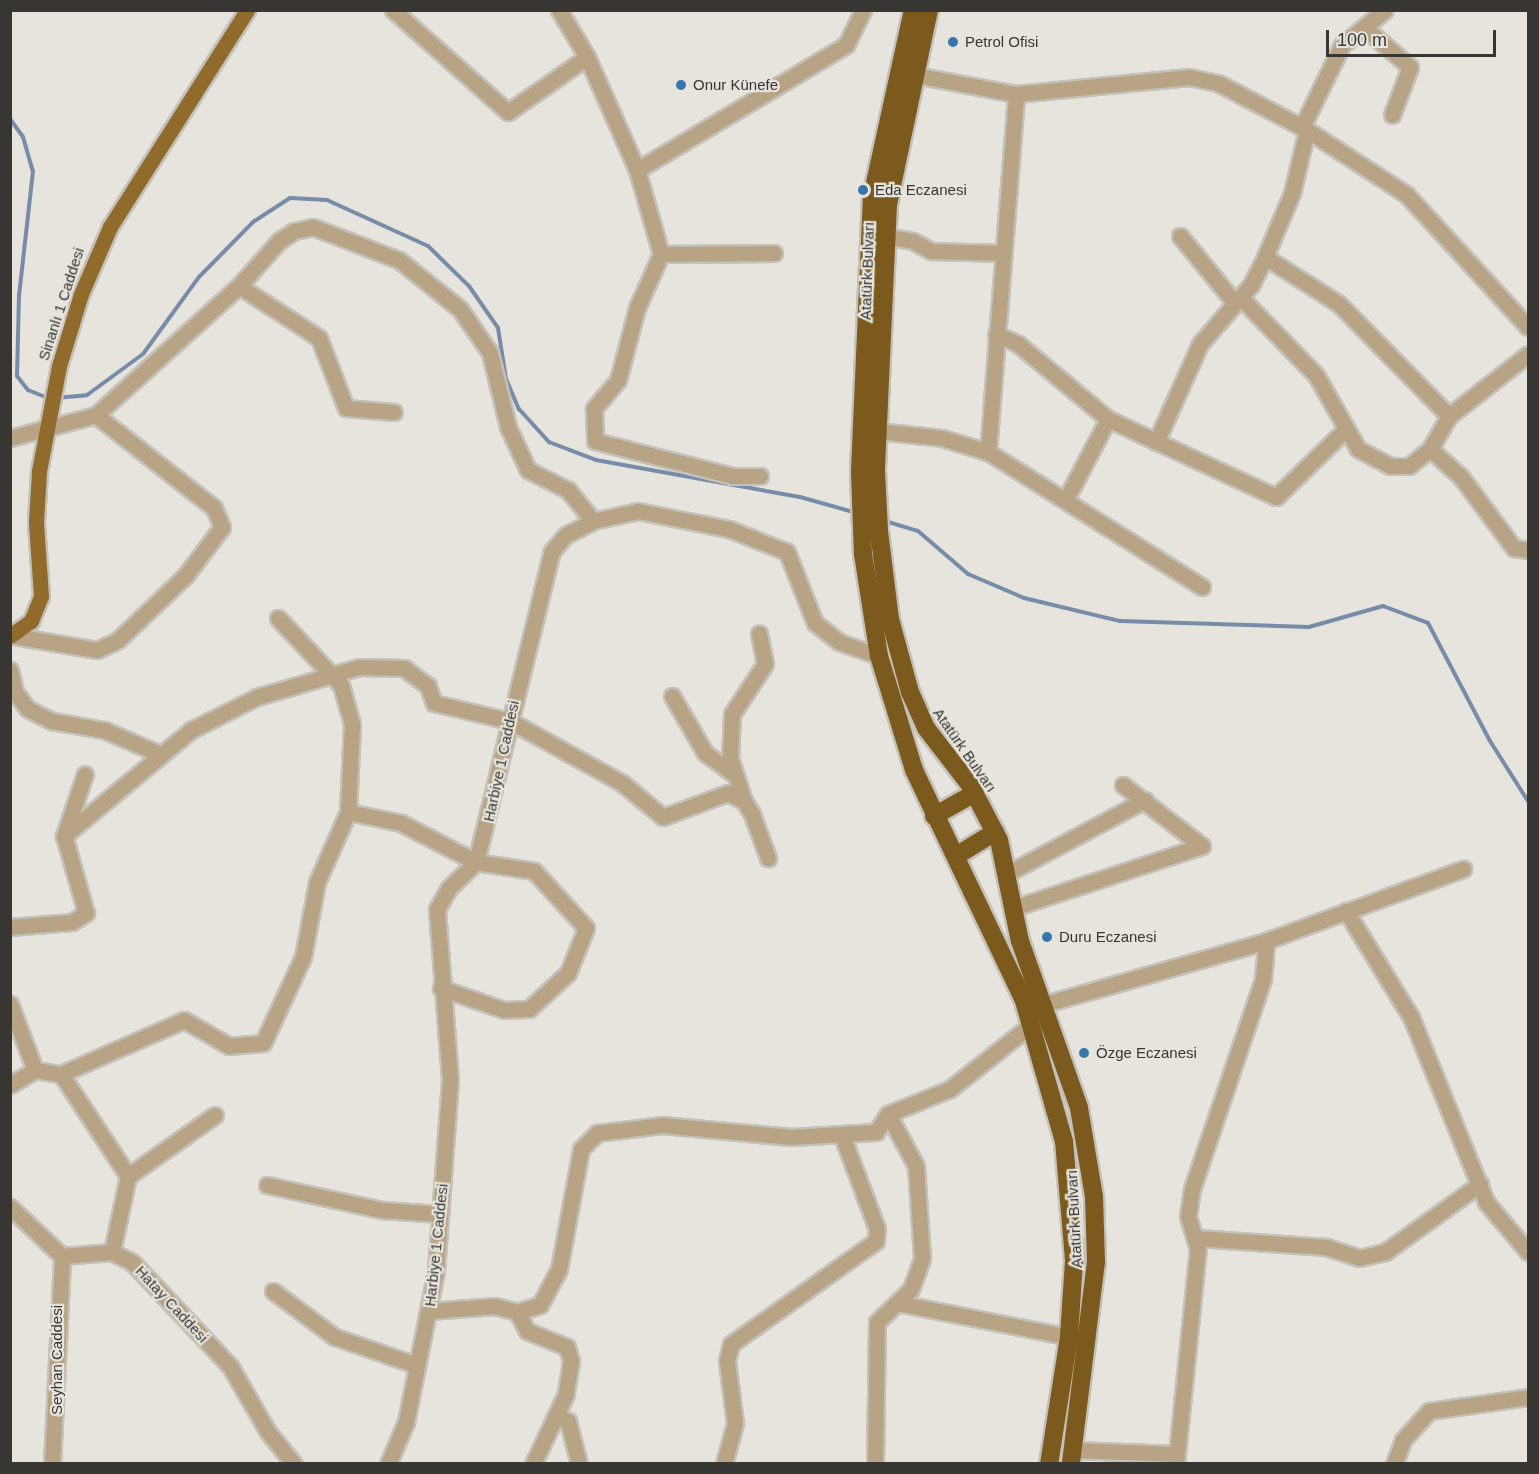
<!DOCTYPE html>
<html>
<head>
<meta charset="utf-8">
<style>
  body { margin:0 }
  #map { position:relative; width:1539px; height:1474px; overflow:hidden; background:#e6e4dc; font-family:Arial,sans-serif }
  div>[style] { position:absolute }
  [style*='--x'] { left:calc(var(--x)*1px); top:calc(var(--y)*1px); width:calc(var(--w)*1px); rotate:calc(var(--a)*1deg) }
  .stream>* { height:4px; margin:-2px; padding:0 2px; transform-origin:2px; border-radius:2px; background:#778ca9 }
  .roads { filter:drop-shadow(2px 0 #c3c1ba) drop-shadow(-2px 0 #c3c1ba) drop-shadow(0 2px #c3c1ba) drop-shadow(0 -2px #c3c1ba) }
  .minor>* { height:15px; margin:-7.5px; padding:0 7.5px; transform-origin:7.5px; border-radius:7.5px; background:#b8a384 }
  .major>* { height:15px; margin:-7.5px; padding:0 7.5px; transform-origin:7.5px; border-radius:7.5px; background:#916b2b }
  .highway>* { height:18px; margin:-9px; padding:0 9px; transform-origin:9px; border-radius:9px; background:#7c591d }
  .dots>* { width:16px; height:16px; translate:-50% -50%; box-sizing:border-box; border:3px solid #e6e4dc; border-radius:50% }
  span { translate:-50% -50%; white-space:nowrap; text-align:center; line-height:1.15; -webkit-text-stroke:4.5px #e6e4dc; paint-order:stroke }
  .poi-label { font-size:15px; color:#373633 }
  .left { translate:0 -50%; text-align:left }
  .street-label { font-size:15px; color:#373633 }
  .frame { position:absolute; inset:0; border:12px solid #373633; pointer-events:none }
  .scale { position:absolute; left:1326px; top:30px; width:170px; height:27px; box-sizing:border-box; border:3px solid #373633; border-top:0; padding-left:8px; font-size:18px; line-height:21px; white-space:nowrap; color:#373633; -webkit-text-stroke:4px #e6e4dc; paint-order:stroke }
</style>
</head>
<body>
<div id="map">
  <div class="stream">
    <div style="--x:10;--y:119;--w:22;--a:54"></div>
    <div style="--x:23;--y:137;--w:35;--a:74"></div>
    <div style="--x:33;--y:171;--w:125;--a:96.4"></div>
    <div style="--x:19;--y:295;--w:81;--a:91.4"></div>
    <div style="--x:17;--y:376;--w:18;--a:52"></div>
    <div style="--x:28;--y:390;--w:22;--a:22"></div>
    <div style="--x:55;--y:398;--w:32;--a:-5"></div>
    <div style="--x:87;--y:395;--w:69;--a:-36.2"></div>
    <div style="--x:143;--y:354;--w:95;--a:-54"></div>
    <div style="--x:199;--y:277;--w:77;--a:-45.5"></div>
    <div style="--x:253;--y:222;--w:44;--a:-33"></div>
    <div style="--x:290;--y:198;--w:37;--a:3"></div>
    <div style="--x:327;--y:200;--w:111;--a:24.5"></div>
    <div style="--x:428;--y:246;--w:57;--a:44.3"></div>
    <div style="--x:469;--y:286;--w:51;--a:55.4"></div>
    <div style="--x:498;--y:328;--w:52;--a:81.1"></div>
    <div style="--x:506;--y:379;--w:33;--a:67"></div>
    <div style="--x:519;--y:409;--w:45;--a:47.7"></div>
    <div style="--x:549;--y:442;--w:50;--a:21"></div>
    <div style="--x:596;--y:460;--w:207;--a:10.3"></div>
    <div style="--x:800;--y:497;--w:59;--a:15.7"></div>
    <div style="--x:885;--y:521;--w:34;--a:17"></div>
    <div style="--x:918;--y:531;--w:66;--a:40.7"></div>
    <div style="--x:968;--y:574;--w:61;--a:23.2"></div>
    <div style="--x:1024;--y:598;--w:99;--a:13.5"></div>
    <div style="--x:1120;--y:621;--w:189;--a:1.8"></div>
    <div style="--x:1309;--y:627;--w:77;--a:-15.8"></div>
    <div style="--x:1383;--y:606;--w:48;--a:20.7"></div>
    <div style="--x:1428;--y:623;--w:133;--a:62.3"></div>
    <div style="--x:1490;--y:741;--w:71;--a:57.7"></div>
  </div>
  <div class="roads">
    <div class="minor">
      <div style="--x:393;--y:10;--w:154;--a:41.6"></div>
      <div style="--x:508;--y:112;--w:96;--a:-34.8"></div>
      <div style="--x:559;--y:10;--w:55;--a:59.2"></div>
      <div style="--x:587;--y:57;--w:124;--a:66.1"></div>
      <div style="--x:637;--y:170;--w:87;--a:74.1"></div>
      <div style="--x:661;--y:254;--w:59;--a:114"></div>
      <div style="--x:637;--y:308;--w:74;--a:104.8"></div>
      <div style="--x:618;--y:380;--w:38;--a:130"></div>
      <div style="--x:594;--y:409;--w:32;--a:88"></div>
      <div style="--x:595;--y:441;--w:141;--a:14.3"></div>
      <div style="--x:732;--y:476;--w:28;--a:0"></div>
      <div style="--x:1366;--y:29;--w:58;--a:40.8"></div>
      <div style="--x:1410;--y:67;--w:51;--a:110.6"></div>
      <div style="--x:915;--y:75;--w:103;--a:10.7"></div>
      <div style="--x:1016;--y:94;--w:174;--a:-5.6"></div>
      <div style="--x:1189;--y:77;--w:30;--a:12"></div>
      <div style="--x:1218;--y:83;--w:101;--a:27.8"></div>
      <div style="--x:1307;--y:130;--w:119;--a:33"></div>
      <div style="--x:1407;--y:195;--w:179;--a:47.5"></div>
      <div style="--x:1302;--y:127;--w:91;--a:-64"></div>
      <div style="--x:1342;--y:45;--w:55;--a:-39.1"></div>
      <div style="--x:637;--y:170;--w:244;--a:-30.9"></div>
      <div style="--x:846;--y:45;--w:39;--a:-64"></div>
      <div style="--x:885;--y:236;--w:28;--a:10"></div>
      <div style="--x:913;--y:241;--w:21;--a:29"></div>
      <div style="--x:931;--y:251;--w:72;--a:1.6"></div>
      <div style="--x:1180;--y:236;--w:87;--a:50.6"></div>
      <div style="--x:661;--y:254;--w:113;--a:-0.5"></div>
      <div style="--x:1265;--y:257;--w:88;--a:32.4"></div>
      <div style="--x:1339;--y:304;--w:157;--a:45.5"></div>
      <div style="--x:239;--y:286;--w:95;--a:33"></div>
      <div style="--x:319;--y:338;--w:75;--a:68.9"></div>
      <div style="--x:346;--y:408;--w:48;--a:4.8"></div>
      <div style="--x:1241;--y:298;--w:107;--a:45.8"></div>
      <div style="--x:1316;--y:375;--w:85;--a:60.4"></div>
      <div style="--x:1358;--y:449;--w:36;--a:28"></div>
      <div style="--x:1390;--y:466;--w:19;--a:0"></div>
      <div style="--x:1409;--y:466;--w:27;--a:-39"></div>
      <div style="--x:1430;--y:449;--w:38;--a:-60"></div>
      <div style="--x:1449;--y:416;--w:100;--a:-38.1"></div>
      <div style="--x:996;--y:334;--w:24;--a:24"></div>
      <div style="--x:1018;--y:344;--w:117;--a:39.8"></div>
      <div style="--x:1108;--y:419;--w:185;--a:24.9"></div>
      <div style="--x:1276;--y:497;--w:98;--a:-44.2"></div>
      <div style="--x:878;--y:431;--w:64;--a:6.2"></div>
      <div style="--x:942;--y:438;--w:48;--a:16.9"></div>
      <div style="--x:988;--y:452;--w:253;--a:32.2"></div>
      <div style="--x:10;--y:438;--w:89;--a:-15"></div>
      <div style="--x:96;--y:415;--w:193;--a:-42.1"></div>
      <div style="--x:239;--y:286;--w:60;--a:-48.4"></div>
      <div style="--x:279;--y:241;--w:18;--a:-34"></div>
      <div style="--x:294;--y:231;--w:19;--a:-12"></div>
      <div style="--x:313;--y:227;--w:92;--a:21"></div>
      <div style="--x:399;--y:260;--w:78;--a:38.8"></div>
      <div style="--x:460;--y:309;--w:53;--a:55.7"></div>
      <div style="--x:490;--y:353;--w:76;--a:76.3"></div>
      <div style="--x:508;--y:427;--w:47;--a:65.1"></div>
      <div style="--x:528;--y:470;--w:45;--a:26.6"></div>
      <div style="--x:568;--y:490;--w:40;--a:51"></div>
      <div style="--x:1156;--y:442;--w:107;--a:-65.8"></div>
      <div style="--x:1200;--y:344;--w:78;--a:-49.2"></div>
      <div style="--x:1251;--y:285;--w:31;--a:-63"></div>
      <div style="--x:1265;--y:257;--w:69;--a:-67.1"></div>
      <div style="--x:1292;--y:193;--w:65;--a:-76.6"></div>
      <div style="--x:1430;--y:449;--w:42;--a:42.1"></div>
      <div style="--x:1461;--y:477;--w:89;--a:53.3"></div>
      <div style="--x:1514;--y:548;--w:14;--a:8"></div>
      <div style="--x:988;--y:452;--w:359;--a:-85.5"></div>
      <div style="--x:1066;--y:499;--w:90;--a:-62.3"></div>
      <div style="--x:278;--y:618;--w:92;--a:46.8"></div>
      <div style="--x:341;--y:685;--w:41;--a:74.2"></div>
      <div style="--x:352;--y:724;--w:88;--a:92.6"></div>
      <div style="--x:348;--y:812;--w:54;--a:11.7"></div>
      <div style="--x:401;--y:823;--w:85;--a:27.5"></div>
      <div style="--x:476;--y:862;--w:59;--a:8.8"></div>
      <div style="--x:534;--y:871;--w:77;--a:47.6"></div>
      <div style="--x:586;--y:928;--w:48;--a:111.8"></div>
      <div style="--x:568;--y:973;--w:53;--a:137.3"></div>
      <div style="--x:529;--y:1009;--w:25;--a:178"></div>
      <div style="--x:504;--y:1010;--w:67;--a:-160.8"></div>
      <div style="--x:14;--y:636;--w:84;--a:9.6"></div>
      <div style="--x:97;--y:650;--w:23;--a:-25"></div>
      <div style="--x:118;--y:640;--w:94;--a:-43.7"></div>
      <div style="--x:186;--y:575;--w:60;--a:-53.1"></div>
      <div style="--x:222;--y:527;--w:21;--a:-113"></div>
      <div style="--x:214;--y:508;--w:150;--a:-141.8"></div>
      <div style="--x:10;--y:670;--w:23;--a:77"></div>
      <div style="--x:15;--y:692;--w:21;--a:53"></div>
      <div style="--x:28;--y:709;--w:27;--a:27"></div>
      <div style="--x:52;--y:721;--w:53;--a:9.8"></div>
      <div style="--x:104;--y:730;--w:61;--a:23.2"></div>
      <div style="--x:672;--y:696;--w:66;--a:59.9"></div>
      <div style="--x:705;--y:753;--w:37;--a:36"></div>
      <div style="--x:744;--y:801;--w:45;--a:-108"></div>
      <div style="--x:730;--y:758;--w:44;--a:-87.4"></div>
      <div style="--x:732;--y:714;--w:60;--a:-56.6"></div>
      <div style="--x:765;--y:664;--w:31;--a:-101"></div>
      <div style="--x:64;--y:836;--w:65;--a:-71.3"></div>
      <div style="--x:1008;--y:873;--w:155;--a:-28.1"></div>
      <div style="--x:1013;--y:908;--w:199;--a:-18.2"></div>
      <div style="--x:1202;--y:846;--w:100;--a:-142.3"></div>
      <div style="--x:1346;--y:911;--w:124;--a:58.5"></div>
      <div style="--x:1411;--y:1017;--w:200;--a:67.9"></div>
      <div style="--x:1486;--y:1202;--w:65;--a:50"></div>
      <div style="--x:10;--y:927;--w:62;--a:-4.6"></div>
      <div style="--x:72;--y:922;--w:17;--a:-33"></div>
      <div style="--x:86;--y:913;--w:80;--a:-105.9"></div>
      <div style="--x:64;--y:836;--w:165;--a:-39.8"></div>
      <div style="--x:191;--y:730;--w:74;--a:-26.6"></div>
      <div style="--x:257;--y:697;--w:106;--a:-16.4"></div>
      <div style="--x:359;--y:667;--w:45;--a:1.3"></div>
      <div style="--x:404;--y:668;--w:30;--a:37"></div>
      <div style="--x:428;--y:686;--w:18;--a:71"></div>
      <div style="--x:434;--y:703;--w:78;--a:13.3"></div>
      <div style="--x:510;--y:721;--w:128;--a:29"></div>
      <div style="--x:622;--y:783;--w:53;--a:39.7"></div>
      <div style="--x:663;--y:817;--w:69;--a:-20.3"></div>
      <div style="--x:728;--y:793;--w:18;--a:27"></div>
      <div style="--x:744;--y:801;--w:15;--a:58"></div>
      <div style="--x:752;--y:814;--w:47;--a:70"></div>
      <div style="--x:10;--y:1004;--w:71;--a:69.3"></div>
      <div style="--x:1045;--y:1004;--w:230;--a:-15.9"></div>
      <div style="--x:1266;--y:941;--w:210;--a:-20.1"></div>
      <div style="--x:61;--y:1074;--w:122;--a:56.7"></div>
      <div style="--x:10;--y:1085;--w:29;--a:-31"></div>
      <div style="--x:35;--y:1070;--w:26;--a:9"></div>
      <div style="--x:61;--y:1074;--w:134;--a:-23.7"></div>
      <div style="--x:184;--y:1020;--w:52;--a:30"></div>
      <div style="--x:229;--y:1046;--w:34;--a:-5"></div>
      <div style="--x:263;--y:1043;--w:95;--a:-65.1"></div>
      <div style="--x:303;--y:957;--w:76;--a:-79.4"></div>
      <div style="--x:317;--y:882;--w:77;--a:-66.1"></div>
      <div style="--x:267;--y:1185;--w:118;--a:12.3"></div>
      <div style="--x:382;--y:1210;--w:58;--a:3.9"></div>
      <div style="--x:10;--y:1207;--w:71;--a:43.3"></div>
      <div style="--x:62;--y:1256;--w:50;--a:-4.6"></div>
      <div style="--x:112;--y:1252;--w:22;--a:27"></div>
      <div style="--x:132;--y:1262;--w:143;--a:46.7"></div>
      <div style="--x:230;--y:1366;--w:76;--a:60.1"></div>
      <div style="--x:268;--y:1432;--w:41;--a:50.9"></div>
      <div style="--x:1197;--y:1238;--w:129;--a:4"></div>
      <div style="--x:1326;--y:1247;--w:35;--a:18"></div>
      <div style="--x:1359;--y:1258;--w:27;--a:-13"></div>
      <div style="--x:1385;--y:1252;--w:117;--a:-35.6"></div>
      <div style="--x:112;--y:1252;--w:78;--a:-78.1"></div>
      <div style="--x:128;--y:1176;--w:106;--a:-35"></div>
      <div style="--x:273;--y:1291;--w:77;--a:36.6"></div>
      <div style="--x:335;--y:1337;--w:86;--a:19.1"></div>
      <div style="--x:898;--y:1303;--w:174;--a:11.2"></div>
      <div style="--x:430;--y:1311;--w:65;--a:-4.4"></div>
      <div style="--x:495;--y:1306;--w:23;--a:15"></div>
      <div style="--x:517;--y:1312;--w:21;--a:62"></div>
      <div style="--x:527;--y:1331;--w:43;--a:21.8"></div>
      <div style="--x:567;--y:1347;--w:15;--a:74"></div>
      <div style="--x:571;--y:1361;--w:33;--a:99"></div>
      <div style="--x:566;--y:1394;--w:77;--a:115.2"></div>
      <div style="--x:517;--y:1312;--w:24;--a:-17"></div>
      <div style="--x:540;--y:1305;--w:41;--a:-62.2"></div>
      <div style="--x:559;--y:1269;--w:122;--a:-79.6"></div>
      <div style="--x:581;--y:1149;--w:23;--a:-45"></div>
      <div style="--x:597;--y:1133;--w:65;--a:-7"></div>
      <div style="--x:662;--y:1125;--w:130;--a:5.3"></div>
      <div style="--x:791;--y:1137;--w:85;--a:-3.4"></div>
      <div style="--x:876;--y:1132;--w:22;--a:-56"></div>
      <div style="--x:888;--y:1114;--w:67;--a:-22"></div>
      <div style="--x:950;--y:1089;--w:105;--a:-38.4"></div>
      <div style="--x:553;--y:1423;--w:8;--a:-67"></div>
      <div style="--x:556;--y:1416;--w:13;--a:23"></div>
      <div style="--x:568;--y:1421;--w:44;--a:75.7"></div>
      <div style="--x:1073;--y:1450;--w:103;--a:2.2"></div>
      <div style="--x:52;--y:1464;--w:208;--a:-87.2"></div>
      <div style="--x:388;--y:1464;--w:46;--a:-66.8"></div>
      <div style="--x:406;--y:1422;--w:154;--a:-78.8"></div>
      <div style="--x:436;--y:1271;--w:193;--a:-85.8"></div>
      <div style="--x:450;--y:1079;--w:170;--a:-94.4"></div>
      <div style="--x:437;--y:909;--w:24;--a:-60"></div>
      <div style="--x:449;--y:888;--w:37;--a:-44"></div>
      <div style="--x:476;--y:862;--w:320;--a:-76.3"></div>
      <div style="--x:552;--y:551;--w:21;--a:-49"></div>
      <div style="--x:566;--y:535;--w:30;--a:-27"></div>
      <div style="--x:593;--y:521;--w:46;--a:-12.5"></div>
      <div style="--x:638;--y:511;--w:93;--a:11.2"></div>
      <div style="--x:729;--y:529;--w:62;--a:21.6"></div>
      <div style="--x:787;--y:552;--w:76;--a:68.5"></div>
      <div style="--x:815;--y:623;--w:31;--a:38"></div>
      <div style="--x:839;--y:642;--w:42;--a:19.3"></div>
      <div style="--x:724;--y:1464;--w:42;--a:-75"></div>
      <div style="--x:735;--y:1423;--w:63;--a:-97.4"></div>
      <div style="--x:727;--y:1361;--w:17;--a:-77"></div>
      <div style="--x:731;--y:1344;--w:178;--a:-35.4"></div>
      <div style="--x:876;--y:1241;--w:12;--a:-85"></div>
      <div style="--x:877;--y:1229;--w:97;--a:-110.5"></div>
      <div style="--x:875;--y:1464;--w:142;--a:-89.2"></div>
      <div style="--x:877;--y:1322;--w:47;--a:-44.1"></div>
      <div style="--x:911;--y:1289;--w:33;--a:-70"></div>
      <div style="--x:922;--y:1258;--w:92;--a:-93.7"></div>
      <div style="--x:916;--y:1166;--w:59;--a:-118.3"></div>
      <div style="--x:1176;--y:1464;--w:216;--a:-84.2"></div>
      <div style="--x:1198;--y:1249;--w:34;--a:-107"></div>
      <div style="--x:1188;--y:1217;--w:28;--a:-82"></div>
      <div style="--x:1192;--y:1189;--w:222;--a:-71.3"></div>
      <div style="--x:1263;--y:979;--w:38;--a:-85"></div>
      <div style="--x:1394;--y:1464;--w:26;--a:-69"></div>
      <div style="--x:1403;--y:1440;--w:39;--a:-48"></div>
      <div style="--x:1429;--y:1411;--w:100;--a:-8"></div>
    </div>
    <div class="major">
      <div style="--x:10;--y:636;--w:26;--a:-36"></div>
      <div style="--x:31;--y:621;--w:27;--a:-68"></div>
      <div style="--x:41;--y:596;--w:74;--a:-93.9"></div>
      <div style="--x:36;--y:522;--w:51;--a:-86.6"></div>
      <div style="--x:39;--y:471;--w:107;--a:-79.2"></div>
      <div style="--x:59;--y:366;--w:75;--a:-73"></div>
      <div style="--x:81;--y:294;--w:73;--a:-66.6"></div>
      <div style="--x:110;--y:227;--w:257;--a:-57.7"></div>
    </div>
    <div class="highway">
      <div style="--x:913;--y:10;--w:190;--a:102.4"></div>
      <div style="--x:872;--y:196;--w:277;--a:92.5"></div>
      <div style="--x:860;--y:473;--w:81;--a:87.9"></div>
      <div style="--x:863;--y:554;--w:103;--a:81.1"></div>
      <div style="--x:879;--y:656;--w:119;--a:72.9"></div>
      <div style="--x:914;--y:770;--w:256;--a:64.5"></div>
      <div style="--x:1024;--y:1001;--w:146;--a:74.1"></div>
      <div style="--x:1064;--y:1141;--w:120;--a:85.2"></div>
      <div style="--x:1074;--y:1261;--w:76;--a:93.8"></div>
      <div style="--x:1069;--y:1337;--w:129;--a:98.9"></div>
      <div style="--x:929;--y:10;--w:198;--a:101.9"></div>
      <div style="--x:888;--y:204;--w:267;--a:92.6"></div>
      <div style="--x:876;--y:471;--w:60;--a:87.1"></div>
      <div style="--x:879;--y:531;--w:89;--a:82.9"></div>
      <div style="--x:890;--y:619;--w:76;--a:74.7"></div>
      <div style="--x:910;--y:692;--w:39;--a:66"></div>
      <div style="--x:926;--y:728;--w:72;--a:52.3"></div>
      <div style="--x:970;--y:785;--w:62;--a:62.2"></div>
      <div style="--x:999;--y:840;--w:103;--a:78.3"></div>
      <div style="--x:1020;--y:941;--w:177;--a:70.5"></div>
      <div style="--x:1079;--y:1108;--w:90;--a:80.4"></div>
      <div style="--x:1094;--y:1197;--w:65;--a:88.2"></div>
      <div style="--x:1096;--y:1262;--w:204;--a:97.1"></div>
      <div style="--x:934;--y:816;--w:47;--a:-29.3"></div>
      <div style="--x:956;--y:856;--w:46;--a:-31.6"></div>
    </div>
  </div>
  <div class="dots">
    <div style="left:953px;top:42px;background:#3576ad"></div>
    <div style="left:681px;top:85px;background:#3576ad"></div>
    <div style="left:863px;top:190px;background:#3576ad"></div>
    <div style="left:1047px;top:937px;background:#3576ad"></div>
    <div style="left:1084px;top:1053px;background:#3576ad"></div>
  </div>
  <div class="poi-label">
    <span class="left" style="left:965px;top:42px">Petrol Ofisi</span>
    <span class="left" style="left:693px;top:85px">Onur Künefe</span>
    <span class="left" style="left:875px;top:190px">Eda Eczanesi</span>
    <span class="left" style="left:1059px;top:937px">Duru Eczanesi</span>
    <span class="left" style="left:1096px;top:1053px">Özge Eczanesi</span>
  </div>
  <div class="street-label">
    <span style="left:867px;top:271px;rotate:-88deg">Atatürk Bulvarı</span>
    <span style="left:61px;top:304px;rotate:-72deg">Sinanlı 1 Caddesi</span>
    <span style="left:965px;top:750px;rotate:55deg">Atatürk Bulvarı</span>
    <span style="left:501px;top:761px;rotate:-78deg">Harbiye 1 Caddesi</span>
    <span style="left:1074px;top:1219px;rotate:-93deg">Atatürk Bulvarı</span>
    <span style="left:436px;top:1245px;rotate:-84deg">Harbiye 1 Caddesi</span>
    <span style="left:172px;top:1304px;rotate:47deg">Hatay Caddesi</span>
    <span style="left:57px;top:1360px;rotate:-90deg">Seyhan Caddesi</span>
  </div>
  <div class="frame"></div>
  <div class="scale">100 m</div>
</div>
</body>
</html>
